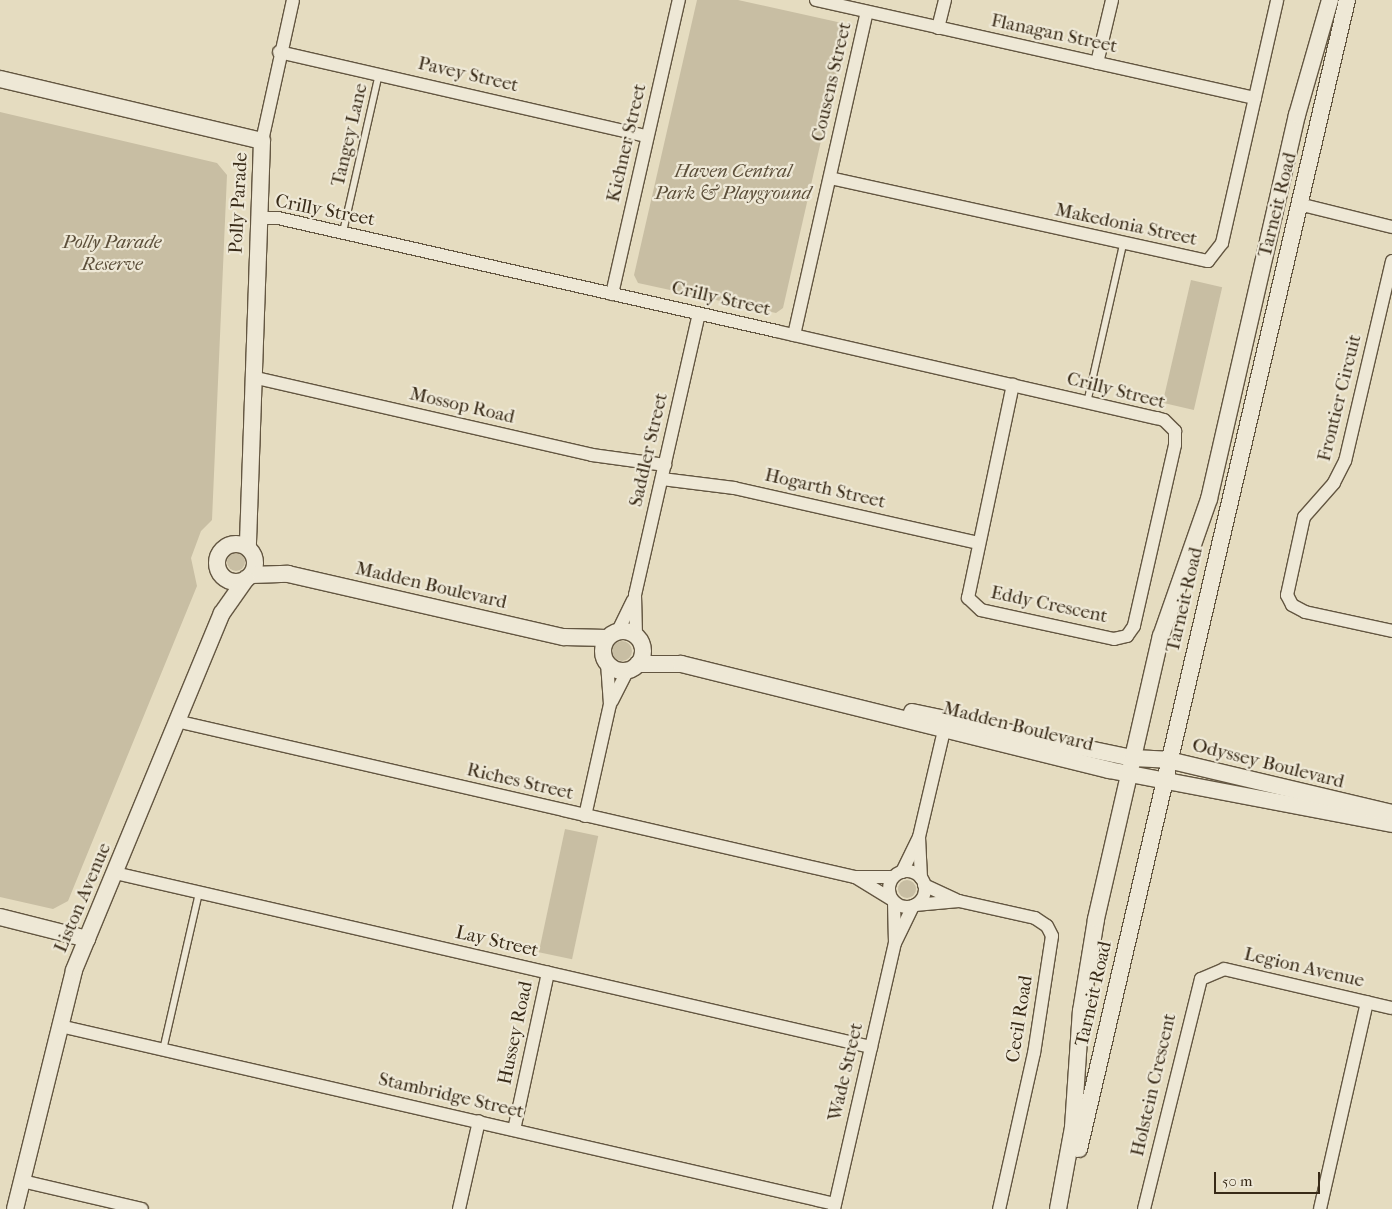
<!DOCTYPE html>
<html>
<head>
<meta charset="utf-8">
<style>
  body { margin:0 }
  #map { position:relative; width:1392px; height:1209px; overflow:hidden; background:#e5dcc0; font-family:"IM FELL French Canon",serif }
  div>[style] { position:absolute }
  [style*='--x'] { left:calc(var(--x)*1px); top:calc(var(--y)*1px); width:calc(var(--w)*1px); rotate:calc(var(--a)*1deg) }
  .green>* { inset:0; background:#c8bea3; transform-origin:0 0 }
  .round { border-radius:50% }
  .roads { filter:drop-shadow(1px 0 #635641) drop-shadow(-1px 0 #635641) drop-shadow(0 1px #635641) drop-shadow(0 -1px #635641) }
  .service>* { height:6px; margin:-3px; padding:0 3px; transform-origin:3px; border-radius:3px; background:#eee8d6 }
  .minor>* { height:12px; margin:-6px; padding:0 6px; transform-origin:6px; border-radius:6px; background:#eee8d6 }
  .minor>.ring { margin:-6px; padding:0; box-sizing:content-box; background:none; border:12px solid #eee8d6; border-radius:50% }
  .tertiary>* { height:16px; margin:-8px; padding:0 8px; transform-origin:8px; border-radius:8px; background:#eee8d6 }
  .tertiary>.ring { margin:-8px; padding:0; box-sizing:content-box; background:none; border:16px solid #eee8d6; border-radius:50% }
  span { translate:-50% -50%; white-space:nowrap; text-align:center; line-height:1.15; -webkit-text-stroke:4.5px #eee8d6; paint-order:stroke }
  .street-label { font-size:19px; color:#382a17 }
  .park-label { font-size:19px; color:#5c4f3a; font-style:italic }
  .scale { position:absolute; left:1214px; top:1172px; width:106px; height:22px; box-sizing:border-box; border:2px solid #382a17; border-top:0; padding-left:6px; font-size:15px; line-height:18px; white-space:nowrap; color:#382a17; -webkit-text-stroke:4px #eee8d6; paint-order:stroke }
</style>
</head>
<body>
<div id="map">
  <div class="green">
    <div style="clip-path:polygon(697px 0,738px 0,842px 23px,846px 31px,783px 308px,776px 313px,638px 283px,634px 275px)"></div>
    <div style="clip-path:polygon(0 112px,217px 163px,227px 175px,212px 520px,201px 531px,191px 558px,197px 586px,68px 901px,53px 909px,0 897px)"></div>
    <div style="left:1191px;top:280px;width:32px;height:126px;rotate:13deg"></div>
    <div class="round" style="left:227px;top:553px;width:18px;height:18px"></div>
    <div class="round" style="left:612px;top:641px;width:20px;height:20px"></div>
    <div style="left:565px;top:829px;width:34px;height:126px;rotate:12deg"></div>
    <div class="round" style="left:898px;top:880px;width:18px;height:18px"></div>
  </div>
  <div class="roads">
    <div class="service">
      <div style="--x:343;--y:232;--w:162;--a:-77.2"></div>
      <div style="--x:1087;--y:403;--w:162;--a:-77.2"></div>
      <div style="--x:163;--y:1050;--w:161;--a:-77.1"></div>
    </div>
    <div class="minor">
      <div style="--x:816;--y:0;--w:450;--a:12.6"></div>
      <div style="--x:938;--y:28;--w:29;--a:-76"></div>
      <div style="--x:279;--y:52;--w:377;--a:12.9"></div>
      <div style="--x:1097;--y:63;--w:65;--a:-76.6"></div>
      <div style="--x:262;--y:141;--w:144;--a:-77.6"></div>
      <div style="--x:830;--y:178;--w:387;--a:12.4"></div>
      <div style="--x:1208;--y:261;--w:23;--a:-52"></div>
      <div style="--x:1222;--y:243;--w:249;--a:-77.2"></div>
      <div style="--x:1299;--y:204;--w:96;--a:13.9"></div>
      <div style="--x:258;--y:218;--w:20;--a:0"></div>
      <div style="--x:278;--y:218;--w:511;--a:12.78"></div>
      <div style="--x:776;--y:331;--w:391;--a:12.9"></div>
      <div style="--x:1157;--y:418;--w:7;--a:16"></div>
      <div style="--x:1164;--y:420;--w:16;--a:45"></div>
      <div style="--x:1175;--y:431;--w:14;--a:90"></div>
      <div style="--x:1175;--y:445;--w:186;--a:102.8"></div>
      <div style="--x:1134;--y:626;--w:12;--a:125"></div>
      <div style="--x:1127;--y:636;--w:13;--a:167"></div>
      <div style="--x:1114;--y:639;--w:136;--a:-167.7"></div>
      <div style="--x:981;--y:610;--w:18;--a:-137"></div>
      <div style="--x:968;--y:598;--w:218;--a:-78.1"></div>
      <div style="--x:1392;--y:261;--w:205;--a:103.2"></div>
      <div style="--x:1345;--y:461;--w:25;--a:117"></div>
      <div style="--x:1334;--y:483;--w:45;--a:131.4"></div>
      <div style="--x:1304;--y:517;--w:80;--a:102.3"></div>
      <div style="--x:1287;--y:595;--w:11;--a:63"></div>
      <div style="--x:1292;--y:605;--w:15;--a:28"></div>
      <div style="--x:1305;--y:612;--w:89;--a:12.3"></div>
      <div style="--x:612;--y:294;--w:302;--a:-77.2"></div>
      <div style="--x:794;--y:335;--w:331;--a:-77.3"></div>
      <div style="--x:252;--y:377;--w:349;--a:12.9"></div>
      <div style="--x:592;--y:455;--w:74;--a:7.8"></div>
      <div style="--x:662;--y:479;--w:73;--a:7.1"></div>
      <div style="--x:734;--y:488;--w:250;--a:12.7"></div>
      <div style="--x:618;--y:631;--w:34;--a:-64"></div>
      <div style="--x:636;--y:636;--w:41;--a:-91.4"></div>
      <div style="--x:635;--y:595;--w:288;--a:-77.2"></div>
      <div style="--x:612;--y:701;--w:35;--a:-63"></div>
      <div style="--x:176;--y:721;--w:697;--a:12.94"></div>
      <div style="--x:855;--y:877;--w:38;--a:0"></div>
      <div style="--x:585;--y:816;--w:115;--a:-77.4"></div>
      <div style="--x:610;--y:704;--w:41;--a:-94.2"></div>
      <div class="ring" style="left:889px;top:871px;width:24px;height:24px"></div>
      <div style="--x:902;--y:872;--w:37;--a:-64"></div>
      <div style="--x:115;--y:873;--w:776;--a:12.96"></div>
      <div style="--x:855;--y:877;--w:42;--a:31.4"></div>
      <div style="--x:921;--y:878;--w:41;--a:-92.8"></div>
      <div style="--x:919;--y:837;--w:118;--a:-76.8"></div>
      <div style="--x:924;--y:885;--w:35;--a:25"></div>
      <div style="--x:915;--y:905;--w:44;--a:-5.2"></div>
      <div style="--x:959;--y:901;--w:78;--a:12.6"></div>
      <div style="--x:1035;--y:918;--w:14;--a:34"></div>
      <div style="--x:1047;--y:926;--w:11;--a:63"></div>
      <div style="--x:1052;--y:936;--w:118;--a:98.7"></div>
      <div style="--x:1034;--y:1053;--w:160;--a:102.6"></div>
      <div style="--x:896;--y:941;--w:39;--a:-64"></div>
      <div style="--x:60;--y:1026;--w:795;--a:12.94"></div>
      <div style="--x:514;--y:1130;--w:161;--a:-77.8"></div>
      <div style="--x:22;--y:1181;--w:123;--a:13.1"></div>
      <div style="--x:459;--y:1209;--w:90;--a:-77.2"></div>
      <div style="--x:834;--y:1209;--w:273;--a:-77.1"></div>
      <div style="--x:895;--y:943;--w:41;--a:-91.4"></div>
      <div style="--x:1144;--y:1209;--w:237;--a:-76.1"></div>
      <div style="--x:1201;--y:979;--w:25;--a:-23"></div>
      <div style="--x:1224;--y:969;--w:172;--a:13.1"></div>
      <div style="--x:1320;--y:1209;--w:212;--a:-77.2"></div>
    </div>
    <div class="tertiary">
      <div style="--x:0;--y:79;--w:269;--a:13.3"></div>
      <div style="--x:262;--y:141;--w:406;--a:92"></div>
      <div class="ring" style="left:217px;top:544px;width:22px;height:22px"></div>
      <div style="--x:251;--y:575;--w:37;--a:-2"></div>
      <div style="--x:288;--y:574;--w:283;--a:12.9"></div>
      <div style="--x:564;--y:637;--w:43;--a:1.3"></div>
      <div class="ring" style="left:603px;top:631px;width:24px;height:24px"></div>
      <div style="--x:638;--y:664;--w:43;--a:0"></div>
      <div style="--x:681;--y:664;--w:441;--a:13.9"></div>
      <div style="--x:1109;--y:770;--w:288;--a:10.8"></div>
      <div style="--x:912;--y:712;--w:226;--a:11.8"></div>
      <div style="--x:1133;--y:758;--w:35;--a:3"></div>
      <div style="--x:1168;--y:760;--w:230;--a:13.3"></div>
      <div style="--x:0;--y:917;--w:90;--a:14.2"></div>
      <div style="--x:1079;--y:1149;--w:1180;--a:-76.87"></div>
      <div style="--x:15;--y:1209;--w:246;--a:-76.1"></div>
      <div style="--x:74;--y:970;--w:386;--a:-67.5"></div>
      <div style="--x:222;--y:613;--w:42;--a:-54.8"></div>
      <div style="--x:1058;--y:1209;--w:83;--a:-79.6"></div>
      <div style="--x:1073;--y:1127;--w:116;--a:-86.1"></div>
      <div style="--x:1081;--y:1011;--w:93;--a:-80.7"></div>
      <div style="--x:1096;--y:919;--w:290;--a:-77.1"></div>
      <div style="--x:1161;--y:636;--w:145;--a:-70.7"></div>
      <div style="--x:1209;--y:499;--w:394;--a:-77.1"></div>
      <div style="--x:1297;--y:115;--w:120;--a:-74"></div>
    </div>
  </div>
  <div class="street-label">
    <span style="left:1054px;top:34px;rotate:12deg">Flanagan Street</span>
    <span style="left:468px;top:75px;rotate:13deg">Pavey Street</span>
    <span style="left:832px;top:82px;rotate:-77deg">Cousens Street</span>
    <span style="left:350px;top:135px;rotate:-77deg">Tangey Lane</span>
    <span style="left:627px;top:143px;rotate:-77deg">Kichner Street</span>
    <span style="left:239px;top:203px;rotate:-87deg">Polly Parade</span>
    <span style="left:1278px;top:205px;rotate:-76deg">Tarneit Road</span>
    <span style="left:325px;top:211px;rotate:11deg">Crilly Street</span>
    <span style="left:1126px;top:225px;rotate:12deg">Makedonia Street</span>
    <span style="left:721px;top:299px;rotate:13deg">Crilly Street</span>
    <span style="left:1116px;top:391px;rotate:14deg">Crilly Street</span>
    <span style="left:1340px;top:398px;rotate:-76deg">Frontier Circuit</span>
    <span style="left:462px;top:406px;rotate:13deg">Mossop Road</span>
    <span style="left:649px;top:450px;rotate:-77deg">Saddler Street</span>
    <span style="left:825px;top:489px;rotate:13deg">Hogarth Street</span>
    <span style="left:431px;top:586px;rotate:13deg">Madden Boulevard</span>
    <span style="left:1185px;top:600px;rotate:-77deg">Tarneit Road</span>
    <span style="left:1049px;top:605px;rotate:12deg">Eddy Crescent</span>
    <span style="left:1018px;top:727px;rotate:14deg">Madden Boulevard</span>
    <span style="left:1268px;top:764px;rotate:14deg">Odyssey Boulevard</span>
    <span style="left:520px;top:782px;rotate:13deg">Riches Street</span>
    <span style="left:83px;top:898px;rotate:-67deg">Liston Avenue</span>
    <span style="left:497px;top:942px;rotate:13deg">Lay Street</span>
    <span style="left:1304px;top:968px;rotate:13deg">Legion Avenue</span>
    <span style="left:1094px;top:994px;rotate:-77deg">Tarneit Road</span>
    <span style="left:1020px;top:1019px;rotate:-81deg">Cecil Road</span>
    <span style="left:516px;top:1033px;rotate:-78deg">Hussey Road</span>
    <span style="left:846px;top:1072px;rotate:-77deg">Wade Street</span>
    <span style="left:1154px;top:1085px;rotate:-77deg">Holstein Crescent</span>
    <span style="left:451px;top:1096px;rotate:13deg">Stambridge Street</span>
  </div>
  <div class="park-label">
    <span style="left:733px;top:183px">Haven Central<br>Park &amp; Playground</span>
    <span style="left:112px;top:254px">Polly Parade<br>Reserve</span>
  </div>
  <div class="scale">50 m</div>
</div>
</body>
</html>
